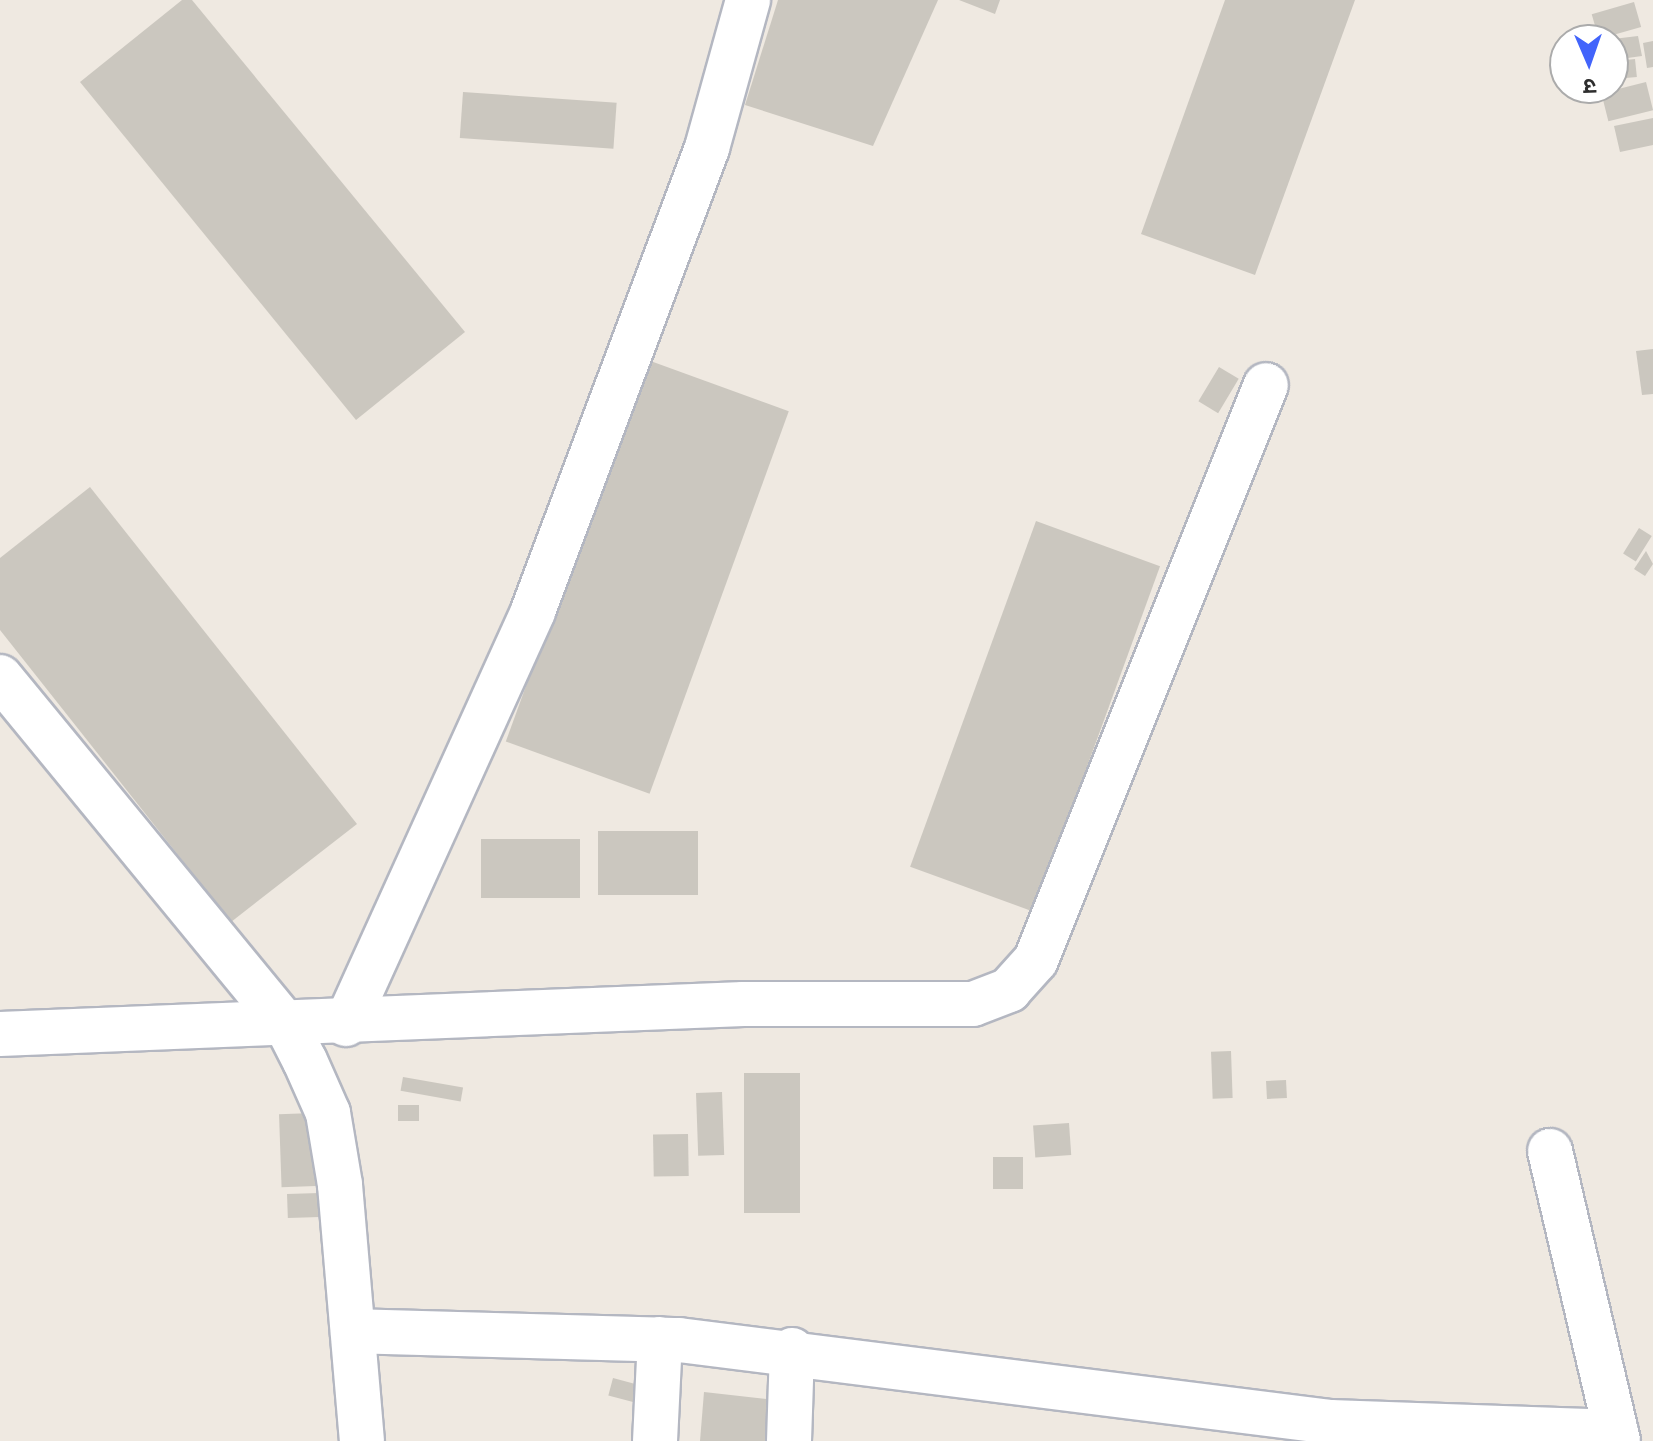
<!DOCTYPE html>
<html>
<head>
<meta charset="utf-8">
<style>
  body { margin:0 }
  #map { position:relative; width:1653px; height:1441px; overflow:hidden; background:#efe9e1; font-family:"DejaVu Sans","Noto Sans Devanagari",sans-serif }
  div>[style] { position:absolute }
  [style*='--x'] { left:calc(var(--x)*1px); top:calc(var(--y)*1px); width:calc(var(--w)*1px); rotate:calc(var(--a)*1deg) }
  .building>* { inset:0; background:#cbc7bf; transform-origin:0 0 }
  .roads { filter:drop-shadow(2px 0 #b4b7c1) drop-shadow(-2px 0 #b4b7c1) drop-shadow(0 2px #b4b7c1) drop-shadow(0 -2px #b4b7c1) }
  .minor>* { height:44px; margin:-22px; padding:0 22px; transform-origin:22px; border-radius:22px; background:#fff }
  span { translate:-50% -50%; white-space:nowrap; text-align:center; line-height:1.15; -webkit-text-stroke:8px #fff; paint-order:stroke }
  .north { position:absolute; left:1549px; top:24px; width:80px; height:80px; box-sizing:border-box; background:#fff; border:2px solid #ababab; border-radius:50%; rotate:178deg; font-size:22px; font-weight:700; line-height:32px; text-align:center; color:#2e2e2e }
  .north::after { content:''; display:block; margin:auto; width:28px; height:36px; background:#4264fb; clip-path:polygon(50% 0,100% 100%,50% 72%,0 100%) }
</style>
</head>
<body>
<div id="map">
  <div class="building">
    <div style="clip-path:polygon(182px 0,192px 0,465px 332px,356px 420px,80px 82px)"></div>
    <div style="clip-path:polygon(778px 0,938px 0,873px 146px,745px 105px)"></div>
    <div style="clip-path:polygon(959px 0,1000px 0,995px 14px)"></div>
    <div style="clip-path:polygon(1225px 0,1355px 0,1255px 275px,1141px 234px)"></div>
    <div style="left:1634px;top:2px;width:26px;height:44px;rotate:74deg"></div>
    <div style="clip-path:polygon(1638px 36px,1642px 56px,1613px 60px,1613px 39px)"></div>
    <div style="clip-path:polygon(1653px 41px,1653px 67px,1647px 68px,1643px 43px)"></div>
    <div style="left:1635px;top:59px;width:18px;height:14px;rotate:84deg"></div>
    <div style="left:1646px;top:82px;width:29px;height:46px;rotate:76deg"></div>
    <div style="left:463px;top:92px;width:154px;height:46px;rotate:4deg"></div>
    <div style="clip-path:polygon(1653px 118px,1653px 145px,1620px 152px,1614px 126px)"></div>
    <div style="clip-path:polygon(1653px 349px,1653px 394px,1642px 395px,1636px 351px)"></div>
    <div style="left:645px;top:359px;width:153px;height:407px;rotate:20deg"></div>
    <div style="left:1219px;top:367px;width:23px;height:40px;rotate:31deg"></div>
    <div style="clip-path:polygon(90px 487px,357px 824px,231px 922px,0 630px,0 558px)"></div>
    <div style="left:1036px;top:521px;width:132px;height:368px;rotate:20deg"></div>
    <div style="left:1639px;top:528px;width:15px;height:30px;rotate:32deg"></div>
    <div style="clip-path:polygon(1646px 551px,1653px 564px,1645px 576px,1634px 569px)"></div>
    <div style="left:698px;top:831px;width:64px;height:100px;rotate:90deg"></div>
    <div style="left:481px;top:839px;width:99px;height:59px"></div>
    <div style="left:1231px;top:1051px;width:47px;height:20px;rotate:88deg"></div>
    <div style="left:744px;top:1073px;width:56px;height:140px"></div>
    <div style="left:403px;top:1077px;width:61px;height:14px;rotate:10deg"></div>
    <div style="left:1286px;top:1080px;width:18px;height:20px;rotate:87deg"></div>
    <div style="left:722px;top:1092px;width:63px;height:26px;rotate:88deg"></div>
    <div style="left:398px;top:1105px;width:21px;height:16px"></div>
    <div style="left:313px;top:1113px;width:73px;height:34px;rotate:88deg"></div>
    <div style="left:1069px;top:1123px;width:32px;height:36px;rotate:86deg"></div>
    <div style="left:688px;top:1134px;width:42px;height:35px;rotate:89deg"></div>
    <div style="left:1023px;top:1157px;width:32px;height:30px;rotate:90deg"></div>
    <div style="left:319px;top:1193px;width:24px;height:32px;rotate:88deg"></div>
    <div style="left:613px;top:1378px;width:50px;height:18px;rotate:15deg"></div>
    <div style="clip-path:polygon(704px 1392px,784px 1401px,780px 1441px,700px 1441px)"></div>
  </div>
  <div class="roads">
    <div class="minor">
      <div style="--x:0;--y:677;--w:452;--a:50.6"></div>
      <div style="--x:287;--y:1026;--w:39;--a:63"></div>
      <div style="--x:305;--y:1061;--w:57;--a:66.1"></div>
      <div style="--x:328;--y:1113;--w:73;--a:80.5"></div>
      <div style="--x:340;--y:1185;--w:257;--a:85.1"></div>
      <div style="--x:346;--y:1024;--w:453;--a:-65.6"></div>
      <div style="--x:533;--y:611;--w:495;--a:-69.4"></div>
      <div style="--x:707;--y:148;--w:154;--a:-74.5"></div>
      <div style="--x:0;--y:1034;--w:744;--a:-2.31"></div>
      <div style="--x:743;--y:1004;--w:230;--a:0"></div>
      <div style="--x:973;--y:1004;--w:39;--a:-21"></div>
      <div style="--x:1009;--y:990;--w:40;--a:-48"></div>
      <div style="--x:1036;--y:960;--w:619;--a:-68.2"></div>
      <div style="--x:1550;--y:1151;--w:298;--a:76.8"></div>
      <div style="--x:353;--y:1331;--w:326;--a:1.6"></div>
      <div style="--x:679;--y:1340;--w:657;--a:7.17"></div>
      <div style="--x:1331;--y:1422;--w:285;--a:2"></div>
      <div style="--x:655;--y:1441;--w:102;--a:-87.2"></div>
      <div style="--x:789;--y:1441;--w:91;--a:-88.1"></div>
    </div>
  </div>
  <div class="north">उ</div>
</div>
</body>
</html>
